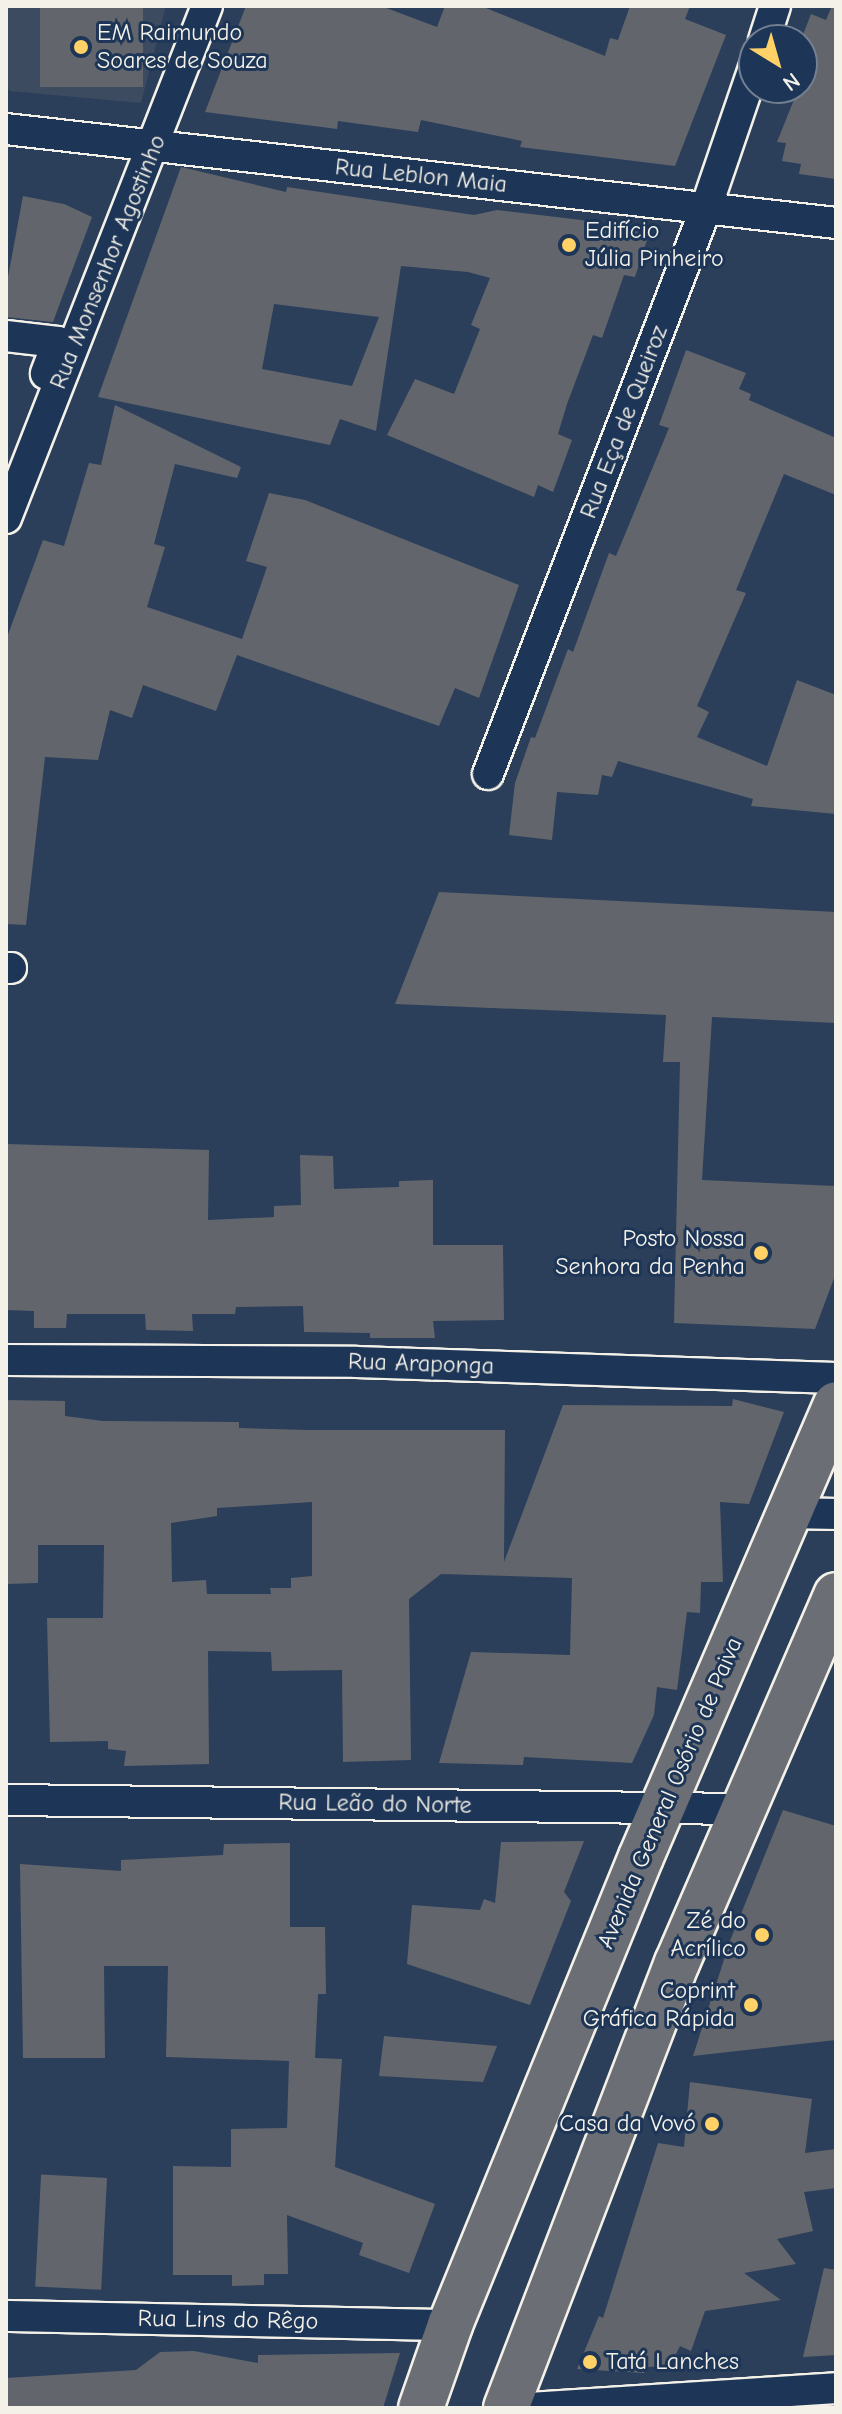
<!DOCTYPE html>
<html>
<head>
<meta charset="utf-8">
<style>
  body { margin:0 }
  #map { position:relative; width:842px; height:2414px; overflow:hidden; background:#2b3f5b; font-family:"Comic Neue",sans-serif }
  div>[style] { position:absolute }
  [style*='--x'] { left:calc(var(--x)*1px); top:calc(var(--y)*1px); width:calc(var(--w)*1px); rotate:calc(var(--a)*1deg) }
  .built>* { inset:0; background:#3c4b60 }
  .building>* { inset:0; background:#62666c; transform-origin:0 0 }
  .roads { filter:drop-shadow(2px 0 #f4f1e8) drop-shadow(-2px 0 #f4f1e8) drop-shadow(0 2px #f4f1e8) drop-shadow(0 -2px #f4f1e8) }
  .street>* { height:30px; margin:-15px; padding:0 15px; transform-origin:15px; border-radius:15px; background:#1d3557 }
  .primary>* { height:44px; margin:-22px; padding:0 22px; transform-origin:22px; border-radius:22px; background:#6b6f75 }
  .dots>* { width:22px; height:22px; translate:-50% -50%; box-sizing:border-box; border:4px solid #1d3557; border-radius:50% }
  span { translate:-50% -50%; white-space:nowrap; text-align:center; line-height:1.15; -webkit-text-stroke:6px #1d3557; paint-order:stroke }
  .poi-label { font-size:24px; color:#f4f1e8 }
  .left { translate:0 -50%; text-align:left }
  .right { translate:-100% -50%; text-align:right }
  .street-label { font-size:24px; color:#f4f1e8 }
  .frame { position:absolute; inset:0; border:8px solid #f4f1e8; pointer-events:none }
  .north { position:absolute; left:738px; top:24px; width:80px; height:80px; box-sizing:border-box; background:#1d3557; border:2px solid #738091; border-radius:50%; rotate:143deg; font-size:22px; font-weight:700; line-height:32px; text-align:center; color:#f4f1e8 }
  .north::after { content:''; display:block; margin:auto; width:28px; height:36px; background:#ffd166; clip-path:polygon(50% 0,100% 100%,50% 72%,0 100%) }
</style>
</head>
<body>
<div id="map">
  <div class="built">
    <div style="clip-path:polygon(6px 6px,166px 6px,141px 103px,10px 91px,6px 86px)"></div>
  </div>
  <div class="building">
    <div style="left:40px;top:6px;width:103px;height:81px"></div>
    <div style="clip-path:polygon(246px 6px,381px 6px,437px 27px,445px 6px,481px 6px,605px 56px,610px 38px,618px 40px,630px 6px,690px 6px,685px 19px,726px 35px,675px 166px,520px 147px,522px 141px,421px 120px,418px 132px,338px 121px,337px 129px,205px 112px)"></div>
    <div style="clip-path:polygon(832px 6px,836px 6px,836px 179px,799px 174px,801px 164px,782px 161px,786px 143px,777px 142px,813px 52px,802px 48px,801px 40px,811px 14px,826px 20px)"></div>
    <div style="clip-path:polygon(evenodd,181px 167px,286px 192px,287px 187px,474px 215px,497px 210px,581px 220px,649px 234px,635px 277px,624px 275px,602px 338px,593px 335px,567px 404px,558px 434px,572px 440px,553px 492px,538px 485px,534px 497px,387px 435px,415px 379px,454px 394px,480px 329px,471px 325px,490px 278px,468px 272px,401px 266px,376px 431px,340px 419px,330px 445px,98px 397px,181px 167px,274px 304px,379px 317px,352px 386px,262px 369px,274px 304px)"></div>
    <div style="clip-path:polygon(23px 196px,64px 204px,92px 217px,53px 322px,6px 317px,6px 288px)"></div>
    <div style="clip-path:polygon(686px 350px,746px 373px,739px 389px,751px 394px,749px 400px,836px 438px,836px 495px,784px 474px,736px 590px,746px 593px,697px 706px,709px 712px,697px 737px,767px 766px,797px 680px,836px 695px,836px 814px,751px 806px,753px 799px,618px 761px,612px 777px,602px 775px,598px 795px,557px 792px,552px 840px,509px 835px,515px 783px,531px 737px,535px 738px,568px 649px,573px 652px,609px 553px,616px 556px,669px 428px,659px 425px)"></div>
    <div style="clip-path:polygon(115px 405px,241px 467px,237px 478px,175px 464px,154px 544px,165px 547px,147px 607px,242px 639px,267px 567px,246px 561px,269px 493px,305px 500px,519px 585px,479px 698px,455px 688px,439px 726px,237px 655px,216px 711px,143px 685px,132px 718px,110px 710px,98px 760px,45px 757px,26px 925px,6px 924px,6px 640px,43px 540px,64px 546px,89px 463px,101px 465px)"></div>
    <div style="clip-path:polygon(439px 892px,836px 912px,836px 1023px,712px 1017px,702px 1180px,836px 1186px,836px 1273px,815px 1329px,674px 1323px,680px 1062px,663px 1062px,666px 1015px,395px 1004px)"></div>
    <div style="clip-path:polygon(6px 1144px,209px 1150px,208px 1220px,274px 1217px,274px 1206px,301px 1205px,300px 1155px,333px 1156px,334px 1189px,399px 1187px,399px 1181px,433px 1180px,433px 1245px,503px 1245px,504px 1320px,433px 1321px,435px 1338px,370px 1338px,370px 1333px,304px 1332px,303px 1306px,236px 1307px,235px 1314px,192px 1314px,193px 1331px,146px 1330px,145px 1314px,67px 1314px,66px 1328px,34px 1328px,34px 1311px,6px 1310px)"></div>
    <div style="clip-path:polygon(evenodd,733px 1399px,784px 1412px,749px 1504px,720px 1502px,723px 1582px,701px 1582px,700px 1613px,687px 1612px,677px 1690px,657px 1687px,654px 1715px,632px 1763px,524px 1757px,523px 1765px,439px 1763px,471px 1652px,570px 1655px,572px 1578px,441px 1574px,409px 1599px,411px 1760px,343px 1762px,342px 1670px,272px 1671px,271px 1652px,208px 1651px,209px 1764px,124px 1766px,126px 1751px,108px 1749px,108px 1741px,50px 1742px,47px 1618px,103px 1618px,104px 1545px,38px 1545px,38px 1583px,6px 1584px,6px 1400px,65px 1401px,65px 1416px,103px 1421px,239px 1422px,239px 1428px,307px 1430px,505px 1430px,504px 1562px,563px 1405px,732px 1406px,733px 1399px,312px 1502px,312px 1576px,291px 1578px,291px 1588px,270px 1588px,271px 1594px,207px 1594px,206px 1580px,172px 1582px,171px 1523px,217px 1516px,217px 1508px,312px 1502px)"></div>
    <div style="clip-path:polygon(783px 1810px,836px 1826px,836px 2040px,693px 2056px,730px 1941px)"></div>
    <div style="clip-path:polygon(584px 1841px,564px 1892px,571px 1901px,530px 2005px,407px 1964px,412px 1905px,480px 1910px,484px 1899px,495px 1903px,501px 1842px)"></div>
    <div style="clip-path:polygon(290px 1843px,290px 1927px,325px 1927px,326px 1994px,318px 1994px,315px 2058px,342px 2059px,335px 2167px,435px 2204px,409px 2273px,359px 2255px,363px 2243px,287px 2215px,288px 2274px,264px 2274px,264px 2285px,232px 2286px,232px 2275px,173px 2275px,173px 2166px,231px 2167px,231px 2129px,287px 2128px,289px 2061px,166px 2057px,168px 1966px,104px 1966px,105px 2058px,23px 2058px,20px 1864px,121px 1871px,121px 1860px,223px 1855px,224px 1844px)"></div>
    <div style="clip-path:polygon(384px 2036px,497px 2046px,483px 2082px,379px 2076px)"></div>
    <div style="clip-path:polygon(690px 2082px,812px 2099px,805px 2153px,836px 2149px,836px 2188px,804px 2192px,813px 2231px,777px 2239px,796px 2264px,744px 2273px,781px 2300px,705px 2311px,691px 2351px,680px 2346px,670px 2366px,647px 2367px,644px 2373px,577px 2369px,599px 2316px,603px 2318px,658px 2143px,684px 2147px)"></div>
    <div style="left:107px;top:2178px;width:112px;height:66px;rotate:93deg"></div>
    <div style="clip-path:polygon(824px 2268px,836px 2270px,836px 2355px,803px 2357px)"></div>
    <div style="clip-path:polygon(194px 2351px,258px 2363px,258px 2355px,400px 2353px,383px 2408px,6px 2408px,6px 2378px,136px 2370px,160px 2352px)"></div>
  </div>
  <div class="roads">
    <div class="street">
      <div style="--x:764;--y:40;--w:36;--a:-72"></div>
      <div style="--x:6;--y:129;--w:835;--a:6.46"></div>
      <div style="--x:6;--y:336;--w:52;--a:6.6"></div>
      <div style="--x:58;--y:342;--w:34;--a:111"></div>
      <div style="--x:6;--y:518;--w:550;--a:-68.57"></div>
      <div style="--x:488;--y:774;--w:607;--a:-68.94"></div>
      <div style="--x:706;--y:208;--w:148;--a:-71.1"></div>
      <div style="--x:6;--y:968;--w:5;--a:0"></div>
      <div style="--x:6;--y:1360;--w:350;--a:0.3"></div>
      <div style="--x:356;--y:1362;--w:480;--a:1.9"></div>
      <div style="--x:789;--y:1513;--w:47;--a:1.2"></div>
      <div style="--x:6;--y:1800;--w:737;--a:0.7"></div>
      <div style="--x:6;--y:2316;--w:444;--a:1.2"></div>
      <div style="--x:529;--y:2408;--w:308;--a:-3.7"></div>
    </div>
    <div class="primary">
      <div style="--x:421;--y:2408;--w:88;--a:-70.7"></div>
      <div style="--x:450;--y:2325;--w:505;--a:-67.8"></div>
      <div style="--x:641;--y:1857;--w:493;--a:-66.7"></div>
      <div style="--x:506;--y:2408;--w:477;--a:-69"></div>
      <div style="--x:677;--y:1963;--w:401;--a:-66.6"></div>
    </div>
  </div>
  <div class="dots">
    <div style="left:81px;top:47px;background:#ffd166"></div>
    <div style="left:569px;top:245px;background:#ffd166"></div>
    <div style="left:761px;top:1253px;background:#ffd166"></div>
    <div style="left:762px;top:1935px;background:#ffd166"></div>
    <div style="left:751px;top:2005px;background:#ffd166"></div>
    <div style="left:712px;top:2124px;background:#ffd166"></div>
    <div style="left:590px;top:2362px;background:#ffd166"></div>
  </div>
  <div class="poi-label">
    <span class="left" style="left:97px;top:47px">EM Raimundo<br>Soares de Souza</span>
    <span class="left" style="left:585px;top:245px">Edifício<br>Júlia Pinheiro</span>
    <span class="right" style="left:745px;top:1253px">Posto Nossa<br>Senhora da Penha</span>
    <span class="right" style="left:746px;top:1935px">Zé do<br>Acrílico</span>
    <span class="right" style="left:735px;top:2005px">Coprint<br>Gráfica Rápida</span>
    <span class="right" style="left:696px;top:2124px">Casa da Vovó</span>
    <span class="left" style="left:606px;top:2362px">Tatá Lanches</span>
  </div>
  <div class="street-label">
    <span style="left:421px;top:176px;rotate:6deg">Rua Leblon Maia</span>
    <span style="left:108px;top:262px;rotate:-68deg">Rua Monsenhor Agostinho</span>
    <span style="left:624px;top:422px;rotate:-69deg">Rua Eça de Queiroz</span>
    <span style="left:421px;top:1364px;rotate:2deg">Rua Araponga</span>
    <span style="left:670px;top:1793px;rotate:-67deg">Avenida General Osório de Paiva</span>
    <span style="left:375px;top:1804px;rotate:1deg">Rua Leão do Norte</span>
    <span style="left:228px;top:2320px;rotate:1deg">Rua Lins do Rêgo</span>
  </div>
  <div class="frame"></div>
  <div class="north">N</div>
</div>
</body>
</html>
